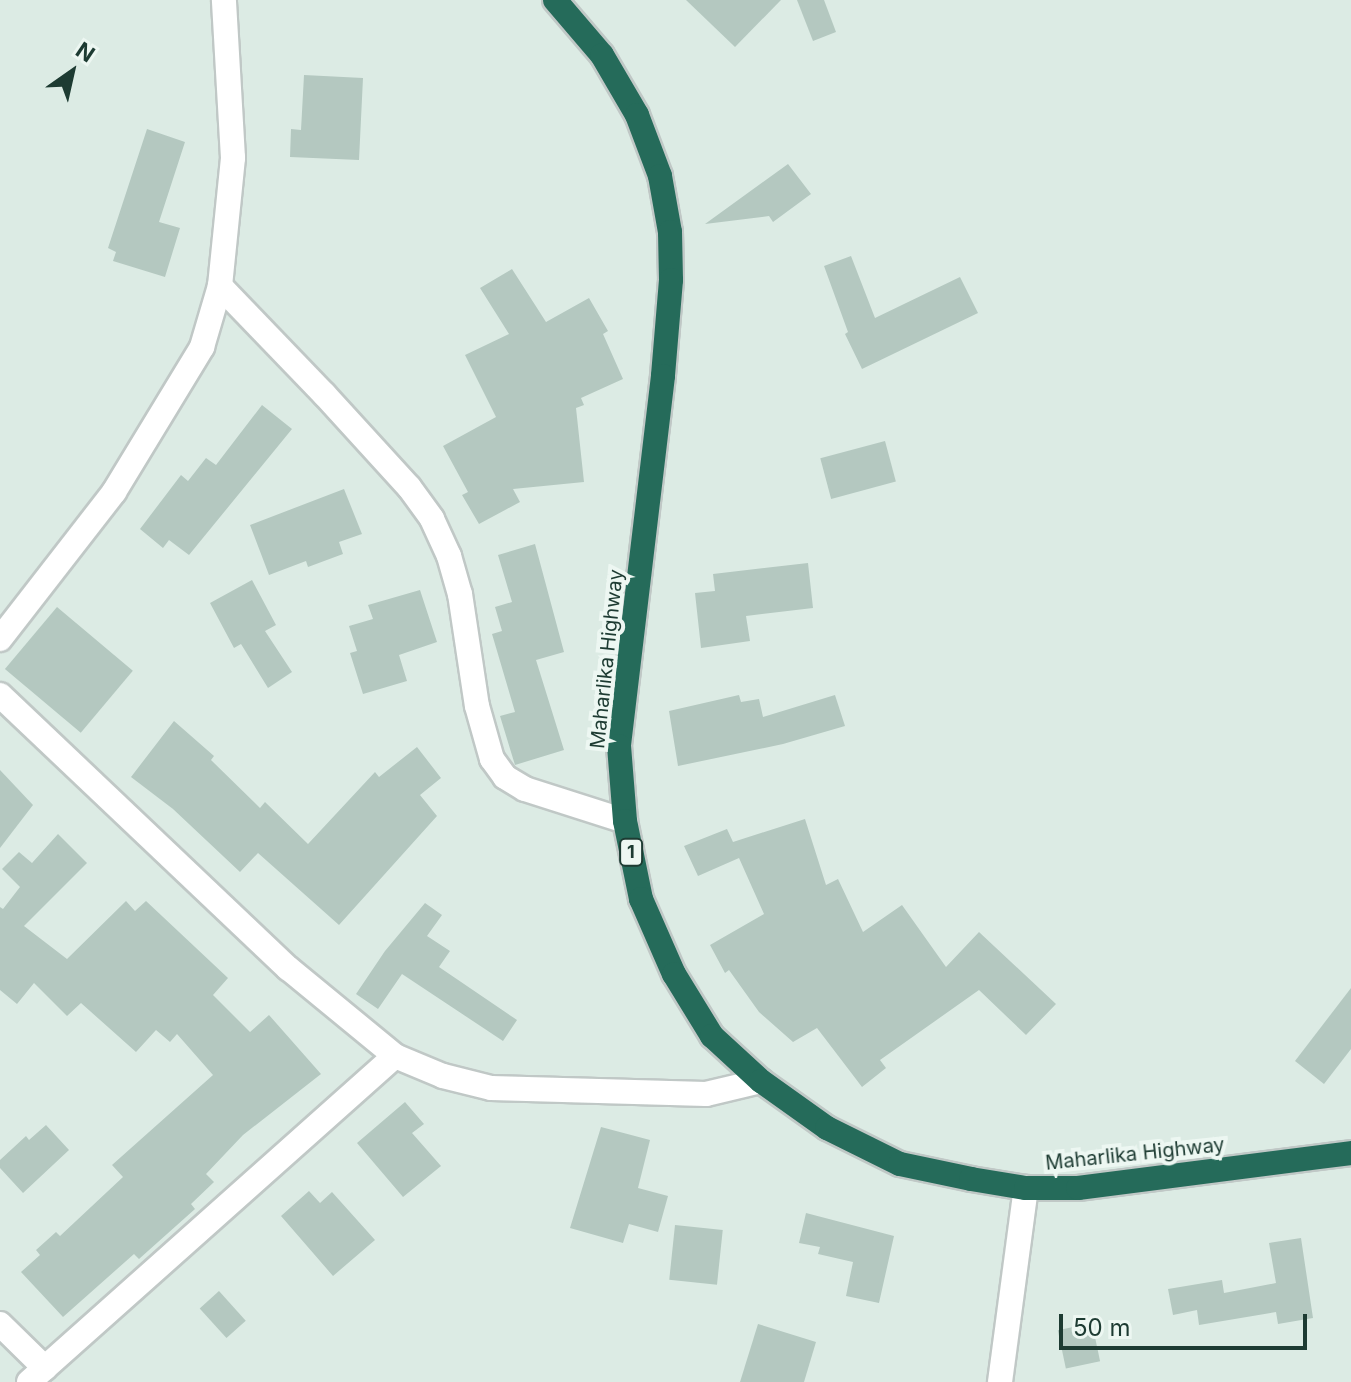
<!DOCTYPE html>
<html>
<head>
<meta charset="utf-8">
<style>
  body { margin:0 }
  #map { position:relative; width:1351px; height:1382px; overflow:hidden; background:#dcebe4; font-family:Inter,sans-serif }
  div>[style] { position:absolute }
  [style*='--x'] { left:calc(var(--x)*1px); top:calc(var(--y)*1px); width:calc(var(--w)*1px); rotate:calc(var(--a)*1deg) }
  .building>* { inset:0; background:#b4c8c0; transform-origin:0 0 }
  .roads { filter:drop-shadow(2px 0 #c0c8c6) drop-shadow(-2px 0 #c0c8c6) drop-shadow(0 2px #c0c8c6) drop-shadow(0 -2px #c0c8c6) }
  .minor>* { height:24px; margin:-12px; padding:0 12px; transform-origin:12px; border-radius:12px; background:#fff }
  .highway>* { height:24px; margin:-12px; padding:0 12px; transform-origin:12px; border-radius:12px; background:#256b5a }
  span { translate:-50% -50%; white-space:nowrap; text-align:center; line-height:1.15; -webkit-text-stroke:8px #edf7f2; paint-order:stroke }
  .shield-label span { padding:2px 6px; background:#edf7f2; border:2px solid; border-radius:6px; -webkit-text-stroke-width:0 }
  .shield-label { font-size:18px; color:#1d3b32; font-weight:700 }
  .street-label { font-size:20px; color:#1d3b32 }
  .north { position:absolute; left:32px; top:32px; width:80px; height:80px; -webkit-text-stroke:6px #edf7f2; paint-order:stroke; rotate:34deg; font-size:22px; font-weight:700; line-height:32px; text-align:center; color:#1d3b32 }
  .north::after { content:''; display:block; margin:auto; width:28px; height:36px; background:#1d3b32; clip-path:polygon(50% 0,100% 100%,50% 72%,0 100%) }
  .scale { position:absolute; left:1059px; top:1314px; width:248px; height:36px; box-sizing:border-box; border:4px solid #1d3b32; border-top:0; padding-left:10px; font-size:24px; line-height:28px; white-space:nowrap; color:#1d3b32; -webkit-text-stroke:6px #edf7f2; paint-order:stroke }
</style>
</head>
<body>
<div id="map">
  <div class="building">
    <div style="clip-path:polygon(686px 0,781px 0,735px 47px)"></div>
    <div style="clip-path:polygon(797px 0,824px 0,836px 32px,813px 41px)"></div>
    <div style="clip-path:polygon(304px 75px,363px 78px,359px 160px,290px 157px,291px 129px,301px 130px)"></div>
    <div style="clip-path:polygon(147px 129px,185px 142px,159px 222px,180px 228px,165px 277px,113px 261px,116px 252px,108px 248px)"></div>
    <div style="clip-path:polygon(788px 164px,811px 194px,773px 222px,769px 216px,705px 224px)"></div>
    <div style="clip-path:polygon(851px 256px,875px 318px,960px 277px,978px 313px,862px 369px,845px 334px,848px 332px,824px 266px)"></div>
    <div style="clip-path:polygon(512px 269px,546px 322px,589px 298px,608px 331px,603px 334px,623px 379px,581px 398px,584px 405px,576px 408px,584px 482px,513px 489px,520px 502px,479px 524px,462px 495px,468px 492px,443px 446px,496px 417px,465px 355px,509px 334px,480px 288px)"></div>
    <div style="clip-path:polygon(262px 405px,292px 429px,189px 555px,169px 540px,163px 548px,140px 529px,181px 475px,188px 481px,206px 458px,216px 465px)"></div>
    <div style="left:885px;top:441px;width:42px;height:67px;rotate:75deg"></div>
    <div style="clip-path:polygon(344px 489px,362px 534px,339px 542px,343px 554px,308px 567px,306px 561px,269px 575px,250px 525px)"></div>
    <div style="clip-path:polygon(535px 544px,564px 652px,536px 660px,564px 750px,515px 765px,500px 716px,515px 712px,492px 634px,502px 631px,495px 607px,512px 602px,498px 555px)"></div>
    <div style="clip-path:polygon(808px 563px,813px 608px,746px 616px,750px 641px,701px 648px,695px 593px,715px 591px,713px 574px)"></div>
    <div style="clip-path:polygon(252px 580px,276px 625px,265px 631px,292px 672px,268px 688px,241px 644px,234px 648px,210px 603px)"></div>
    <div style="clip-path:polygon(420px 590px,437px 642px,399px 655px,407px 681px,363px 694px,350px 653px,357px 651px,349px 626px,373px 619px,368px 605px)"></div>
    <div style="left:57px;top:607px;width:99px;height:81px;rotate:40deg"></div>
    <div style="clip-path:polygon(739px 695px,741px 702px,759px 699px,763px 717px,835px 695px,845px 726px,783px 744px,678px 766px,669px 711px)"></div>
    <div style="clip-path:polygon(174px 721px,214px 756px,211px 760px,260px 808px,265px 802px,308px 844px,375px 772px,379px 777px,417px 747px,441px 778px,420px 795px,437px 816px,339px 925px,258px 853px,240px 872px,173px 809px,131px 777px)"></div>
    <div style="clip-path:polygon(0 770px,33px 805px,0 848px)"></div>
    <div style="clip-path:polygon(805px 819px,826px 885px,838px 879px,863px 932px,902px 905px,946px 967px,979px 932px,1056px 1004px,1026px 1035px,979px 990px,880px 1060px,886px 1068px,862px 1087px,817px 1028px,793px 1042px,759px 1012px,729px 970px,725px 973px,710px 945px,764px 914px,739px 858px,698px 876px,684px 846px,727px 829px,733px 842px)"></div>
    <div style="clip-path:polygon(58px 834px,87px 863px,24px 926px,67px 959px,126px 901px,135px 911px,146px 901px,228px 978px,213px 995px,250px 1032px,269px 1015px,321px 1074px,243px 1135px,206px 1174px,214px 1182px,191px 1204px,195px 1209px,139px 1259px,134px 1254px,63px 1317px,21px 1272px,40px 1255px,36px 1250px,56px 1232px,60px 1236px,123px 1177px,112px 1165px,213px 1075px,177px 1034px,170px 1042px,156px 1030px,136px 1052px,81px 1003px,67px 1016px,34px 983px,17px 1004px,0 990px,0 907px,3px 909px,20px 887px,2px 869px,19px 852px,32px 863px)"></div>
    <div style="clip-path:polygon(425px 903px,442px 915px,427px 936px,450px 951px,439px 967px,517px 1020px,503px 1041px,402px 974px,378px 1009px,356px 994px,385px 951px)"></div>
    <div style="clip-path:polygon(1351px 988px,1351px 1049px,1324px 1084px,1295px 1061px)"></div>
    <div style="clip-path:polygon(405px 1102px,424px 1124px,412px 1133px,441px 1166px,403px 1197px,357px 1143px)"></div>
    <div style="clip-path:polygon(46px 1125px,69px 1150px,23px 1193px,0 1168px,0 1160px,26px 1136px,29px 1140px)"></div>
    <div style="clip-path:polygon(601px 1127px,650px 1140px,638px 1188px,668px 1196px,658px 1232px,629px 1224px,623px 1243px,570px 1228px)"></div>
    <div style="clip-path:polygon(309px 1191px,320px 1203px,332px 1192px,375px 1240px,333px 1276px,281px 1216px)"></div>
    <div style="clip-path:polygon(806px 1213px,894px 1236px,879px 1303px,846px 1296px,853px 1262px,818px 1254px,820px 1247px,799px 1243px)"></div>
    <div style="left:675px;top:1225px;width:48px;height:55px;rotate:6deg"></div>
    <div style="clip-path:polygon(1301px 1238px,1313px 1318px,1278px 1324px,1276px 1312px,1199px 1325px,1197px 1310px,1173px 1315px,1168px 1289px,1222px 1280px,1224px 1293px,1276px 1283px,1269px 1243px)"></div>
    <div style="left:219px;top:1291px;width:40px;height:26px;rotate:48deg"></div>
    <div style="left:1092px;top:1323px;width:39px;height:35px;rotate:78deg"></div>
    <div style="clip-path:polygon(758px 1324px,816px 1342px,804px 1382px,740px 1382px)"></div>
  </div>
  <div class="roads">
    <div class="minor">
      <div style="--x:220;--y:286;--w:150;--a:46.1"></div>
      <div style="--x:324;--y:394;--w:126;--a:47.6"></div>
      <div style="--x:409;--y:487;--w:39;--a:54"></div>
      <div style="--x:432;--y:519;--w:41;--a:65.3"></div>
      <div style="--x:449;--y:556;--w:40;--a:74"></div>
      <div style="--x:460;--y:594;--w:113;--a:81.4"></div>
      <div style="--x:477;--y:706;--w:55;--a:74.2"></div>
      <div style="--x:492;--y:759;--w:22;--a:54"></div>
      <div style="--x:505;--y:777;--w:23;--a:31"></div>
      <div style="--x:525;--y:789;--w:105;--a:17.7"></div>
      <div style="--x:0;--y:639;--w:186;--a:-52.2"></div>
      <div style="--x:114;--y:492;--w:170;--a:-58.7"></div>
      <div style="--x:202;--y:347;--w:64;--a:-73.6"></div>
      <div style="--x:220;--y:286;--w:129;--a:-84.2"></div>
      <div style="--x:233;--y:158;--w:158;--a:-93.3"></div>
      <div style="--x:0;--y:695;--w:397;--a:43.5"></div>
      <div style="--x:288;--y:968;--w:139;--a:39.4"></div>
      <div style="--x:395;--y:1056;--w:52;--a:22.6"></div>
      <div style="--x:443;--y:1076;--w:49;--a:14"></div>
      <div style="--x:491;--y:1088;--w:215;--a:1.6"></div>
      <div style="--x:706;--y:1094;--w:57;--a:-13.3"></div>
      <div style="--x:0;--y:1324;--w:63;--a:44.4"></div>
      <div style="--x:29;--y:1382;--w:490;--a:-41.7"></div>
      <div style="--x:1000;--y:1382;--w:196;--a:-82.4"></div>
    </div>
    <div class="highway">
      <div style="--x:555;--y:0;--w:72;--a:49.5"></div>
      <div style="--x:602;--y:55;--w:69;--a:59.7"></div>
      <div style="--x:637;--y:115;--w:65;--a:69.3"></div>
      <div style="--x:660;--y:176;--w:57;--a:79.9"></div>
      <div style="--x:670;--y:232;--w:48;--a:88.8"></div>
      <div style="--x:671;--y:280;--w:96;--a:94.8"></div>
      <div style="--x:663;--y:376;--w:373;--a:96.8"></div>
      <div style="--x:619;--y:746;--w:75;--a:85.4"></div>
      <div style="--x:625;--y:821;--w:80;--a:78.4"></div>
      <div style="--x:641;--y:899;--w:82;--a:66.3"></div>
      <div style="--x:674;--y:974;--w:73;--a:58.5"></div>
      <div style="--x:712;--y:1036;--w:67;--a:42.6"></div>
      <div style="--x:761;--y:1081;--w:81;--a:35.5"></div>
      <div style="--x:827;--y:1128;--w:81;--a:26.3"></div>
      <div style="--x:900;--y:1164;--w:73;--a:11.9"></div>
      <div style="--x:971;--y:1179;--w:56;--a:9.3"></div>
      <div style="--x:1026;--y:1188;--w:52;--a:0"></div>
      <div style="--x:1078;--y:1188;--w:275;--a:-7.3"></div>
    </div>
  </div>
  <div class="shield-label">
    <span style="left:631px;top:852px">1</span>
  </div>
  <div class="street-label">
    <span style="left:607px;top:659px;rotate:-84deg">Maharlika Highway</span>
    <span style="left:1135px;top:1154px;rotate:-6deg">Maharlika Highway</span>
  </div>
  <div class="north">N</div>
  <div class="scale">50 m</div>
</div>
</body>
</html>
